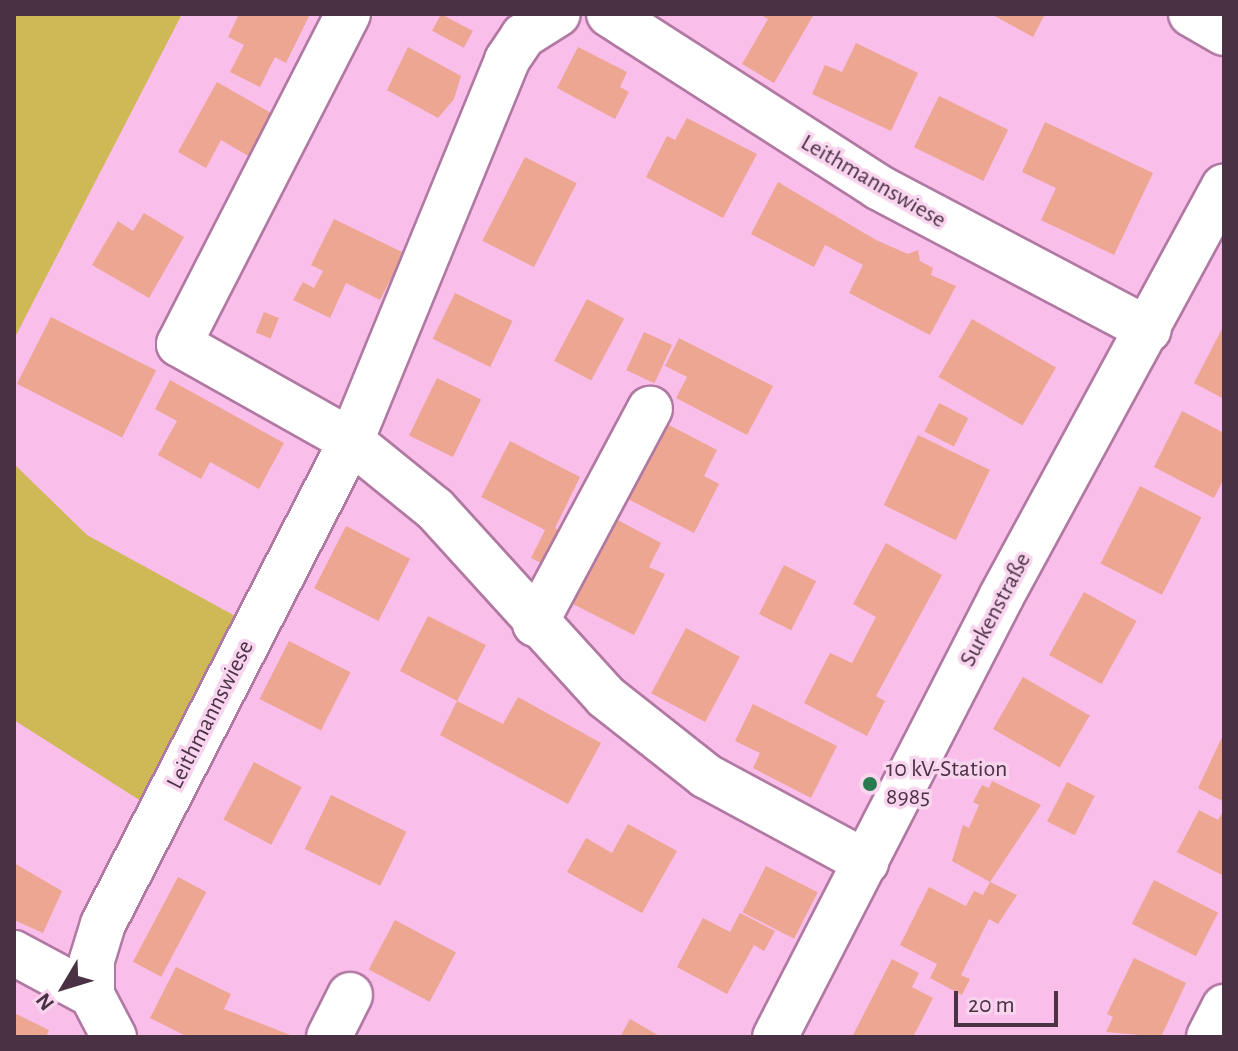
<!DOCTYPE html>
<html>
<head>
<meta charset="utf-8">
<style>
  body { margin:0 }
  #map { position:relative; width:1238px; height:1051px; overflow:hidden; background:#fabeea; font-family:"Alegreya Sans",sans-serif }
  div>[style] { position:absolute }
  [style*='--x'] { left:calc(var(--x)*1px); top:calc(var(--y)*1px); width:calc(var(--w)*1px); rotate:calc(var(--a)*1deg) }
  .green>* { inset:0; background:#cfb856 }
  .building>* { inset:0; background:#eca692; transform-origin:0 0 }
  .roads { filter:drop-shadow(2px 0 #b079a2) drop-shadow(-2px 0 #b079a2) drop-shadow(0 2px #b079a2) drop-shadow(0 -2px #b079a2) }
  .minor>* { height:44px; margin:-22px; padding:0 22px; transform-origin:22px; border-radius:22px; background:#fff }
  .dots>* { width:22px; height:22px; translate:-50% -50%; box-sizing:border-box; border:4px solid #f9d4ee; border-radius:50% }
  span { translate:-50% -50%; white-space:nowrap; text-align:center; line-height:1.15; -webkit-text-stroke:7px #f9d4ee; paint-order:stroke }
  .street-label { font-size:24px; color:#4a3244 }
  .poi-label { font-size:24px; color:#4a3244 }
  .left { translate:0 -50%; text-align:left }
  .frame { position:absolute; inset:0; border:16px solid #4a3244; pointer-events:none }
  .north { position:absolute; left:24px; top:947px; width:80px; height:80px; -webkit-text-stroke:6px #f9d4ee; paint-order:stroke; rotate:232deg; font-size:22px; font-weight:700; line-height:32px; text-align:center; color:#4a3244 }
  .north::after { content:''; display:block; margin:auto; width:28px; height:36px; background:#4a3244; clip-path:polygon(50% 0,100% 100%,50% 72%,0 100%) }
  .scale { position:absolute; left:954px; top:991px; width:104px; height:36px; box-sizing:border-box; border:4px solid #4a3244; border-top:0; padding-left:10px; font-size:24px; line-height:28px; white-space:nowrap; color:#4a3244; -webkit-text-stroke:6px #f9d4ee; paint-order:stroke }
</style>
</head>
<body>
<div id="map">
  <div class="green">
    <div style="clip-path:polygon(14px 14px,182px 14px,14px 339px)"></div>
    <div style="clip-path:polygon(14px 464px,87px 535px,237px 617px,144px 803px,14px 720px)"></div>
  </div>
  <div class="building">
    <div style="clip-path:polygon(239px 14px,310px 14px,286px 63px,275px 57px,260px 87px,230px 72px,244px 45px,228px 37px)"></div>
    <div style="left:441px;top:14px;width:36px;height:19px;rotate:28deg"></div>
    <div style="clip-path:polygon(759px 14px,814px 14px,774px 83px,742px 64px,768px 19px)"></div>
    <div style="clip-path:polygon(991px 14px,1045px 14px,1033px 37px)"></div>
    <div style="clip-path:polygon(856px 43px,918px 73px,891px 131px,812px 94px,825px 65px,842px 72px)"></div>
    <div style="clip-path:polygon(408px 47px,461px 76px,454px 99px,438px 118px,387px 90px)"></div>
    <div style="clip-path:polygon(578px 47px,627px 72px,620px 87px,629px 92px,615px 119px,557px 88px)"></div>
    <div style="clip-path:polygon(217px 82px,280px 118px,257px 161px,221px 140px,206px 168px,178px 152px)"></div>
    <div style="left:939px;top:96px;width:77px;height:57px;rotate:26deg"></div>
    <div style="clip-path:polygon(687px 118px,757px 154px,723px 218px,646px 177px,667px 136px,675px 140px)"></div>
    <div style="clip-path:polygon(1045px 122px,1153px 173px,1114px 255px,1041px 220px,1056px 188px,1022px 172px)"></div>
    <div style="left:525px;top:157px;width:58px;height:94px;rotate:27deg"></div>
    <div style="clip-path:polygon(778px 182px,876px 240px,908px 254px,918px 250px,920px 261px,933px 268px,931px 275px,956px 286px,930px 335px,849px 293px,863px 265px,825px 245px,814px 267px,751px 234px)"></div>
    <div style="clip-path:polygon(144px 213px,184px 237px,149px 298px,92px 265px,118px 221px,133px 231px)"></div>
    <div style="clip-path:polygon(334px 219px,404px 253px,380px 300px,346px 283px,330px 318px,293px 300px,303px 282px,314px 288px,323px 271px,311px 265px)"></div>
    <div style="left:455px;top:293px;width:64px;height:51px;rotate:26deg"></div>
    <div style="left:587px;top:299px;width:42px;height:70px;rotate:28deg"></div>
    <div style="left:264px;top:312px;width:16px;height:22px;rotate:22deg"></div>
    <div style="left:51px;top:317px;width:118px;height:75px;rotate:27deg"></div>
    <div style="left:972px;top:319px;width:97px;height:67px;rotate:30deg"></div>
    <div style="clip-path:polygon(1224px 325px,1224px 399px,1194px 383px)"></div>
    <div style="left:644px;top:332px;width:31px;height:42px;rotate:25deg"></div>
    <div style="clip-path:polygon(679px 338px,773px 386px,747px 435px,676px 398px,687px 377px,665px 366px)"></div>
    <div style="left:437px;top:378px;width:49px;height:64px;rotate:26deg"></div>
    <div style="clip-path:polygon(170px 380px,284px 443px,259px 489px,210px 462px,201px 479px,158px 455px,177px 421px,155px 409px)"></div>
    <div style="left:939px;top:403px;width:33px;height:32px;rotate:27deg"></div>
    <div style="clip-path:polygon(1182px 411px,1224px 433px,1224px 478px,1214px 498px,1154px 467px)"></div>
    <div style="clip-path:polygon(667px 424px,717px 450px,704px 476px,719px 484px,694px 533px,628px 499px)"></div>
    <div style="left:918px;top:435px;width:80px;height:78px;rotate:26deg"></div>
    <div style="clip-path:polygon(510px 441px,580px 477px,555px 528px,570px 536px,553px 569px,531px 558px,545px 530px,481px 497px)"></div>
    <div style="left:1140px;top:486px;width:69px;height:87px;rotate:27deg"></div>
    <div style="clip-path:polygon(614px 518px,661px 543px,649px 567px,665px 574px,634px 635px,571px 603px)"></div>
    <div style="left:346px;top:526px;width:72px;height:70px;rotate:27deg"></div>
    <div style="clip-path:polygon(886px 543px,942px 575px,876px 696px,885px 701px,867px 736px,804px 703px,830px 653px,852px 663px,876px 617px,853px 604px)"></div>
    <div style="left:784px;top:565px;width:36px;height:55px;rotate:27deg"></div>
    <div style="left:1084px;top:592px;width:60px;height:72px;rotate:29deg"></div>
    <div style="clip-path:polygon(428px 616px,486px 645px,457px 701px,503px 724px,518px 697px,601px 743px,568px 804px,440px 735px,457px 701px,400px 671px)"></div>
    <div style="left:686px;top:628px;width:61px;height:74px;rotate:28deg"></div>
    <div style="left:289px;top:641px;width:69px;height:65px;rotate:27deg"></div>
    <div style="left:1023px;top:677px;width:77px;height:60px;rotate:30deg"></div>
    <div style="clip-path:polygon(753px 704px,837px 746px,811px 798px,753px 768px,760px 753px,735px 741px)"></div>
    <div style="clip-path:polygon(1224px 733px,1224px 802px,1198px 788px)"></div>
    <div style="left:254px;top:762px;width:54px;height:65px;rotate:28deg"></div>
    <div style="clip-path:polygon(992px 781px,1041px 805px,990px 882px,952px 861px,963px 825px,969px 828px,979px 805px,973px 802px,982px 785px,989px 788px)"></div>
    <div style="left:1067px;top:782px;width:31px;height:44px;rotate:27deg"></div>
    <div style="left:331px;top:795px;width:84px;height:60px;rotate:26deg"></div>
    <div style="clip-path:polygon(1199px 810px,1218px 820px,1224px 810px,1224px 876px,1177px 852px)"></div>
    <div style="clip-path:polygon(628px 824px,677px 851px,642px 913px,567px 872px,586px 838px,612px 853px)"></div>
    <div style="clip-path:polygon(14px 863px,62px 891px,43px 933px,14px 920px)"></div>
    <div style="left:766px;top:866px;width:58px;height:52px;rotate:27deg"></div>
    <div style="left:178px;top:877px;width:32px;height:96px;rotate:28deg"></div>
    <div style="left:1154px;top:880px;width:72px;height:49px;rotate:27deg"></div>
    <div style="clip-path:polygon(990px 882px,1017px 895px,998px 924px,989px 919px,961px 975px,970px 979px,962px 995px,930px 978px,937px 964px,900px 945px,929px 887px,966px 906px,974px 891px,983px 895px)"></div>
    <div style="clip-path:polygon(740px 913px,775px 931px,764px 951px,754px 945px,727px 994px,677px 967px,703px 918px,730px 932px)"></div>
    <div style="left:395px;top:920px;width:69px;height:56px;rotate:28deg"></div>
    <div style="clip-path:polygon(1134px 958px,1186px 983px,1161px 1037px,1106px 1032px,1113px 1017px,1107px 1014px)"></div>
    <div style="clip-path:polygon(892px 959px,919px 973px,912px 987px,933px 998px,913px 1037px,852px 1037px)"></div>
    <div style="clip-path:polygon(176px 967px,231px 994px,224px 1009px,295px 1037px,188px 1037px,150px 1018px)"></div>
    <div style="clip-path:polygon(14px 1013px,49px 1030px,46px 1037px,14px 1037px)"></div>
    <div style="clip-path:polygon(630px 1019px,661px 1037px,620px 1037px)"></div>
  </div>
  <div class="roads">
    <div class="minor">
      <div style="--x:348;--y:14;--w:371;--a:117.1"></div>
      <div style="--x:179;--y:344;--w:197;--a:29.4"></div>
      <div style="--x:351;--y:441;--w:108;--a:39"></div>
      <div style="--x:435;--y:509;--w:254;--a:47.7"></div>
      <div style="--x:606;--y:697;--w:127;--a:38.3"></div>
      <div style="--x:706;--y:776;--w:182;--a:28.3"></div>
      <div style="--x:609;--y:14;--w:320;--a:32.7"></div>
      <div style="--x:878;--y:187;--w:306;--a:27.8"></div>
      <div style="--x:1191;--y:14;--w:38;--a:30"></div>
      <div style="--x:535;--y:624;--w:244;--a:-61.9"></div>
      <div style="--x:14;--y:953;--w:89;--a:28.3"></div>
      <div style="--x:114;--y:1037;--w:47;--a:-117.6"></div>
      <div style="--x:92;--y:995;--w:35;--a:-90"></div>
      <div style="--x:92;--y:960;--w:38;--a:-73"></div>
      <div style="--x:103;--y:924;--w:543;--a:-62.82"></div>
      <div style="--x:351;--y:441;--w:412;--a:-67.7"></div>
      <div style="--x:507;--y:60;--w:29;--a:-56"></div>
      <div style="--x:523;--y:36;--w:41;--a:-32.2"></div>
      <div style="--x:329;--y:1037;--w:47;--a:-63.4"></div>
      <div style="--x:775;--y:1037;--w:495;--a:-62.8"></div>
      <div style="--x:1001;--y:597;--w:467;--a:-61.5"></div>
      <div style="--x:1209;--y:1037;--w:34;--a:-63"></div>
    </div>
  </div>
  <div class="dots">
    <div style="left:870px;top:784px;background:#277c4f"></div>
  </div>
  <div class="street-label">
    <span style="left:873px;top:182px;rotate:30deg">Leithmannswiese</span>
    <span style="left:996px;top:610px;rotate:-62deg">Surkenstraße</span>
    <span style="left:211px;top:715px;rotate:-63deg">Leithmannswiese</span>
  </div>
  <div class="poi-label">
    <span class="left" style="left:886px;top:784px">10 kV-Station<br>8985</span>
  </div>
  <div class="frame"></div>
  <div class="north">N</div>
  <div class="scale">20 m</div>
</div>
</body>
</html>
